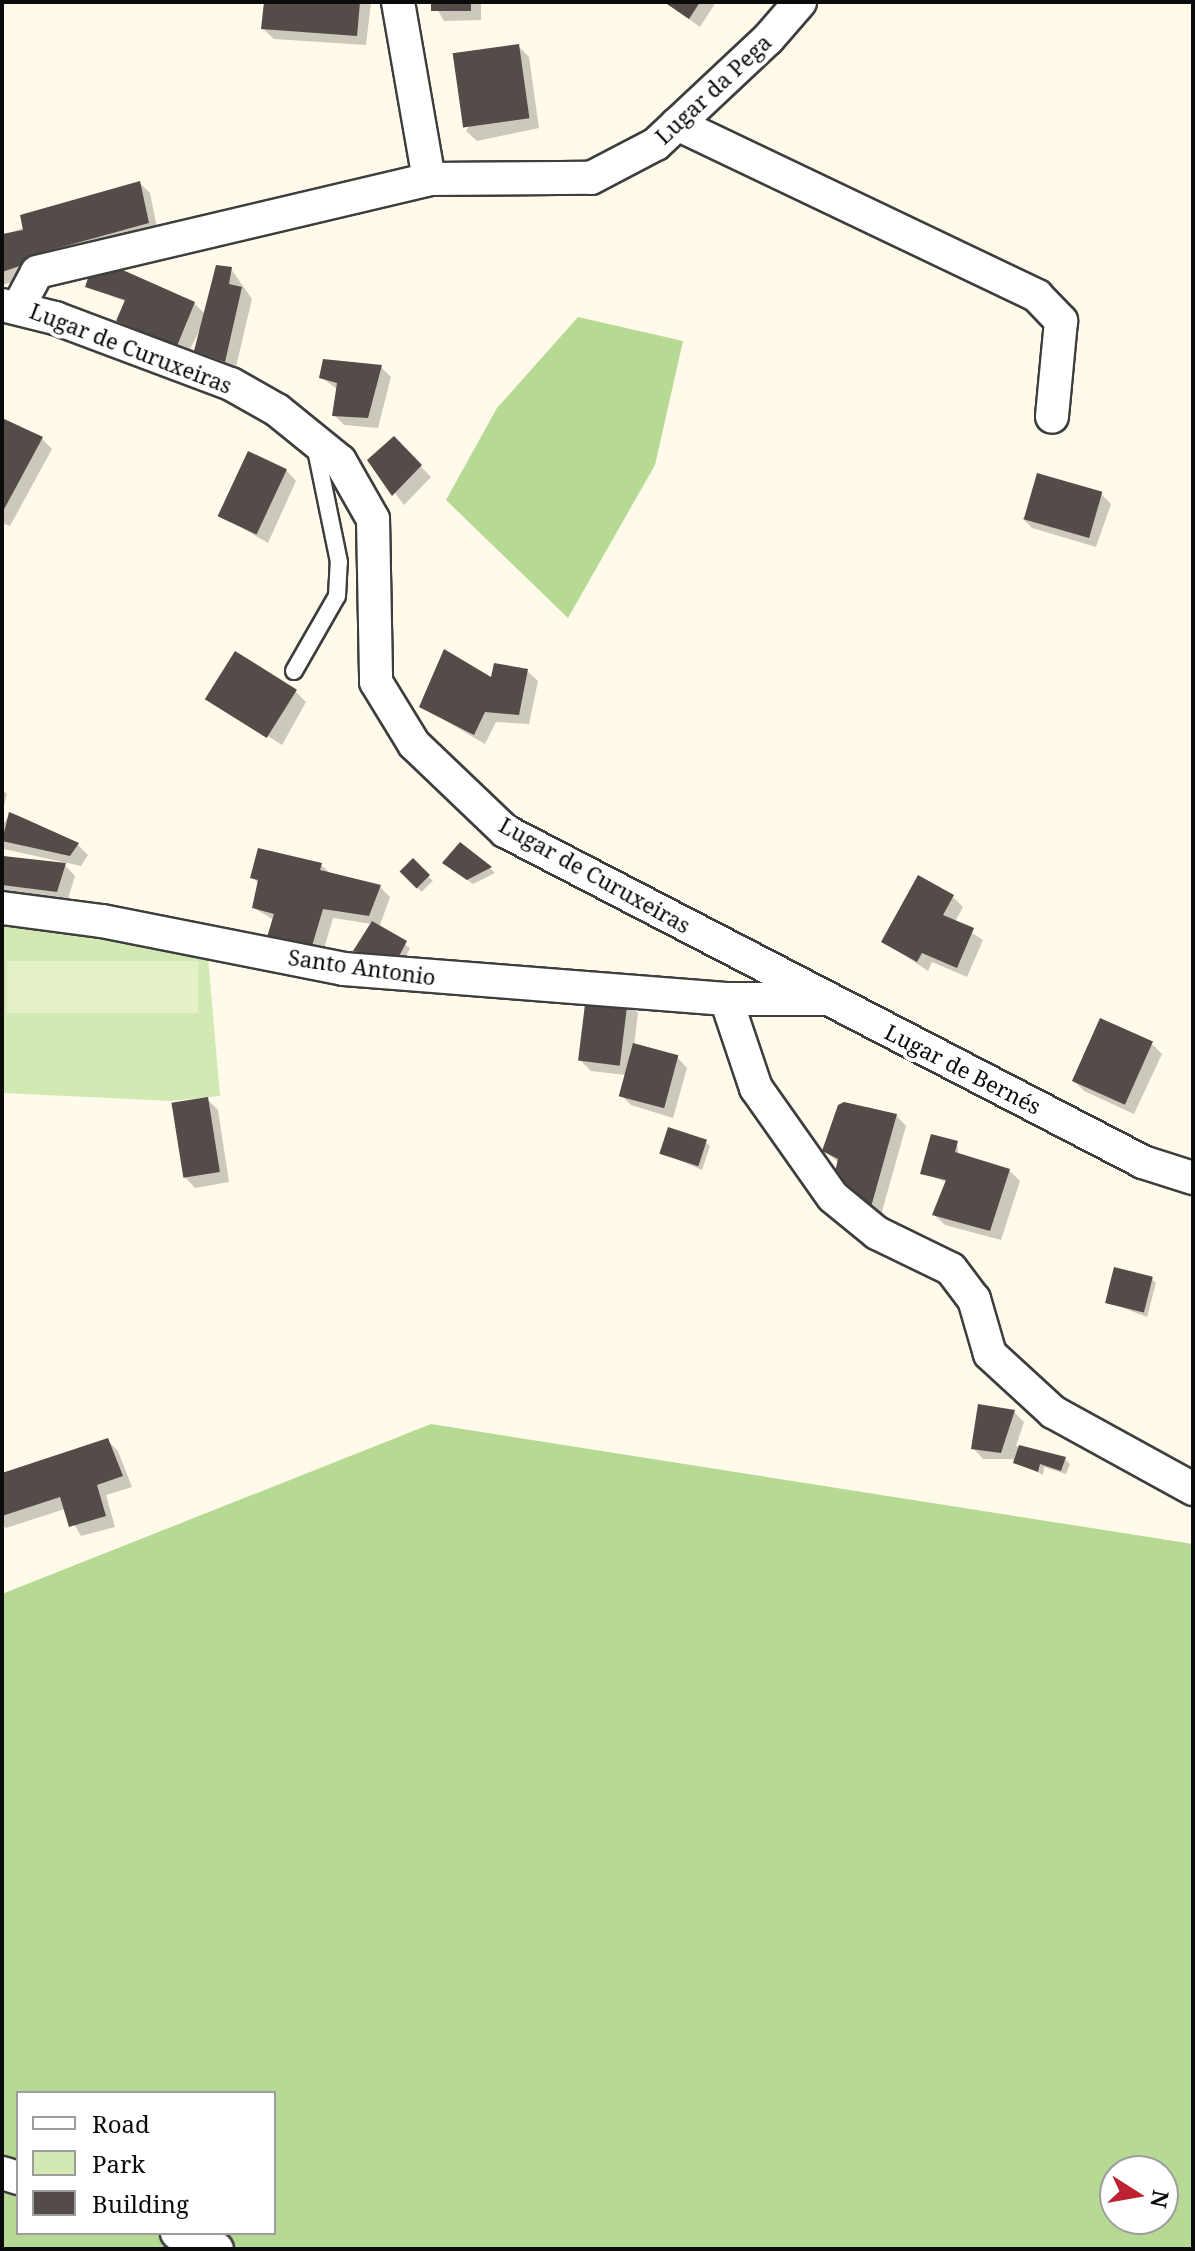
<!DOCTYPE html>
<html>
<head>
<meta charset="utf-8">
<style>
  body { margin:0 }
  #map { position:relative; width:1195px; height:2251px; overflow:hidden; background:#fffaea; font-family:"Noto Serif",serif }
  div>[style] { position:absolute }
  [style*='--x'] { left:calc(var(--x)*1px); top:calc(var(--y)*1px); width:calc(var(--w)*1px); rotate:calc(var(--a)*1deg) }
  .green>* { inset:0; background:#d2e9b4 }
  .forest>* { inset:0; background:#b6da93 }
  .pitch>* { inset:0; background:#e4f0c6; transform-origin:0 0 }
  .shadow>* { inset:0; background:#0003; transform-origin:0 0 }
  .building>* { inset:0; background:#544c48; transform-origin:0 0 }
  .roads { filter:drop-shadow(2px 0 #3e3e3e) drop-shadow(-2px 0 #3e3e3e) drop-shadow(0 2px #3e3e3e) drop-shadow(0 -2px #3e3e3e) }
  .lane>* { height:16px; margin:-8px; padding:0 8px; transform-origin:8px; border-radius:8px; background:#fff }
  .street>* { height:32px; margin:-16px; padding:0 16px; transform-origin:16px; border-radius:16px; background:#fff }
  span { translate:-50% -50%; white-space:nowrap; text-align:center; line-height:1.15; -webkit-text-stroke:8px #fff; paint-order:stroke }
  .street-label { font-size:22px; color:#0b0b0b }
  .frame { position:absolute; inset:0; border:4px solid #0b0b0b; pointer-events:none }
  .legend { position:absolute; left:16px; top:2091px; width:260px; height:144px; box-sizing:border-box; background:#fff; border:2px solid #9d9d9d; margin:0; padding:10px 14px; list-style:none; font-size:24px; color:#0b0b0b }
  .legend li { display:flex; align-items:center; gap:16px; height:40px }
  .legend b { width:40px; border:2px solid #9d9d9d }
  .north { position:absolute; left:1099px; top:2155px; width:80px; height:80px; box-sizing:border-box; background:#fff; border:2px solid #9d9d9d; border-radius:50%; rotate:101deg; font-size:22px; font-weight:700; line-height:32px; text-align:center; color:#0b0b0b }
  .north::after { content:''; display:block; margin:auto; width:28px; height:36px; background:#bd2231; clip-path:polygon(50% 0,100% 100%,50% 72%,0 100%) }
</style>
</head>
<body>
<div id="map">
  <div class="green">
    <div style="clip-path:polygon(2px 918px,208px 956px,220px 1096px,171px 1101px,2px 1093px)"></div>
  </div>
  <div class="forest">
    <div style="clip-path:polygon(578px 317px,683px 341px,655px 465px,568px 618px,446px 500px,497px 408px)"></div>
    <div style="clip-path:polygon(evenodd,431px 1424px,1193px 1544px,1193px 2249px,2px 2249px,2px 1594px,431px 1424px,18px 2093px,274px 2093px,274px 2233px,18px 2233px,18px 2093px,431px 1424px,1115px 2171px,1163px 2171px,1163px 2219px,1115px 2219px,1115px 2171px)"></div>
  </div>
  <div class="pitch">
    <div style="left:7px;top:961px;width:191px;height:52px"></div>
  </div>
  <div class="shadow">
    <div style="clip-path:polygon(267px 2px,371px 2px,366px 45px,274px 39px,263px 29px)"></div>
    <div style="clip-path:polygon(433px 2px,481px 2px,481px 20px,444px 21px)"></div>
    <div style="clip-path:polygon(665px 2px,716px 2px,700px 27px)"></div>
    <div style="clip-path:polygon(518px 46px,529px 57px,539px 128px,477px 141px,466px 131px)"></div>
    <div style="clip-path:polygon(140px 183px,150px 193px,158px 233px,63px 260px,53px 249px,56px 259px,42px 273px,2px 285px,2px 236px)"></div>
    <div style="clip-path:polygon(231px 269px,252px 299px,235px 371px,207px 361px,196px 351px,202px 326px,187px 355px,128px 331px,118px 321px,127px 302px,87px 287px,194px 303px,205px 314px)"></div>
    <div style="clip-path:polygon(381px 367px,391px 377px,378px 428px,344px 425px,334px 415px,338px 390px,321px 377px)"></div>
    <div style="clip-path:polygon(2px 424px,42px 439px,52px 449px,10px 526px,2px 523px)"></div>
    <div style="clip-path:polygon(394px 439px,431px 477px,404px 505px,370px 460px)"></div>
    <div style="clip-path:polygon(286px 470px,296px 481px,268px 543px,218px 514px)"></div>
    <div style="clip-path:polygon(1101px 494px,1111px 504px,1096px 547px,1032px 528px,1022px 518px)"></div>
    <div style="clip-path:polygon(527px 671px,538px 681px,529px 724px,496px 722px,485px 744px,422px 707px)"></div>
    <div style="clip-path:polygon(296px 692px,306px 702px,282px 745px,211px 700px)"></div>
    <div style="clip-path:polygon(2px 789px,7px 794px,2px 813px)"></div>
    <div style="clip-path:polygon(10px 814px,78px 845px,88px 855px,81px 866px,4px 849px,2px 826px)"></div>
    <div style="clip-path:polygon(461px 845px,491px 869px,495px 873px,473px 884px,449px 867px)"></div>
    <div style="left:413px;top:861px;width:28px;height:16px;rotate:45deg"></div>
    <div style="clip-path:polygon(65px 865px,75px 876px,67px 902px,2px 905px,2px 866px)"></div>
    <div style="clip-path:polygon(321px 865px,331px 874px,380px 887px,390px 897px,379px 928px,410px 948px,402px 964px,355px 951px,372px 924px,333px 918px,322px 956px,280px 947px,269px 936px,274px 920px,254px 908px,259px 884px,252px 877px)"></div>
    <div style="clip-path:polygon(953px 897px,963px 907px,955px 922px,983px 940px,967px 977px,932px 962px,928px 971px,883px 941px)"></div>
    <div style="clip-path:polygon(627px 1003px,638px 1013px,634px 1045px,677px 1057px,687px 1068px,673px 1118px,631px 1105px,621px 1095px,626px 1075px,591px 1071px,580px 1060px)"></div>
    <div style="clip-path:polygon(1152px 1044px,1162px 1054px,1134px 1114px,1084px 1091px,1074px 1081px)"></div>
    <div style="clip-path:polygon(207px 1099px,218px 1110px,229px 1182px,195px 1188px,185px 1177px)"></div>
    <div style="clip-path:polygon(868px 1107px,896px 1115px,906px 1126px,881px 1215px,847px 1186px,839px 1163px,824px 1150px)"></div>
    <div style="clip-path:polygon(705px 1142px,710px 1146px,702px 1170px,662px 1153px)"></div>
    <div style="clip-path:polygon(957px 1143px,959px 1156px,1009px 1170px,1020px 1181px,1001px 1240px,945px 1225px,934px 1215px,946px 1182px,922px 1173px)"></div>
    <div style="clip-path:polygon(1152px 1279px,1156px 1283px,1147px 1317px,1108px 1302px)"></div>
    <div style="clip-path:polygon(1014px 1412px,1024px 1422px,1016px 1446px,1065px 1459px,1070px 1464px,1066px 1474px,1044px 1467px,1043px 1475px,1012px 1459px,983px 1459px,973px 1448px)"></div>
    <div style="clip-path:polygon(108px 1441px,118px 1451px,132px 1487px,106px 1495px,115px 1527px,81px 1536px,65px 1509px,6px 1528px,2px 1525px,2px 1475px)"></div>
  </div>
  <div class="building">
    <div style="clip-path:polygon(264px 2px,360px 2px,357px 36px,261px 29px)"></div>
    <div style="left:431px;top:2px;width:40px;height:9px"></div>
    <div style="clip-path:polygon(664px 2px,700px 2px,689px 19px)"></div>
    <div style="left:519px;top:44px;width:75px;height:67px;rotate:82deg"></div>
    <div style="clip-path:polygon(140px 181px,149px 223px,51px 250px,52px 255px,2px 272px,2px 234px,23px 230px,20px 215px)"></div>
    <div style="clip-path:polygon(216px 265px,232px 267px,229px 284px,242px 287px,225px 362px,194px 351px)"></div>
    <div style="clip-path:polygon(116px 267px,195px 302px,177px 346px,116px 321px,125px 300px,85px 287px,90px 272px)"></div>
    <div style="clip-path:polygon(323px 359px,382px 365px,368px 418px,332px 416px,337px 383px,319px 378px)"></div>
    <div style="clip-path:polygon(2px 418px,43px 437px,2px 513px)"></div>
    <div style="clip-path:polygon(394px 436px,422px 465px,392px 496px,367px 460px)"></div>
    <div style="left:248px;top:451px;width:43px;height:72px;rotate:25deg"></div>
    <div style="left:1037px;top:473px;width:68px;height:48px;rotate:16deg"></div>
    <div style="clip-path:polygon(444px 649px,491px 677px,494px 663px,528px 669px,519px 715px,485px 712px,474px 735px,419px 707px)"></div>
    <div style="left:235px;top:651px;width:73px;height:57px;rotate:32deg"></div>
    <div style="clip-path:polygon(9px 812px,21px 817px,79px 843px,70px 856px,2px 841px)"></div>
    <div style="clip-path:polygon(460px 842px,492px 867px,467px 880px,442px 863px)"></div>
    <div style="clip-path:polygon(258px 848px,322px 863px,320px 870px,381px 885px,369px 916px,323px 909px,312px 946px,267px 937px,274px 914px,252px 908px,258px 880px,250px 878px)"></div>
    <div style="clip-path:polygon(3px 856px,66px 863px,57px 892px,2px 885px)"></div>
    <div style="left:413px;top:858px;width:24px;height:19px;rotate:45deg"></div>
    <div style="clip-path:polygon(918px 875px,954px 895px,943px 915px,974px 928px,957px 968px,922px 953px,917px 962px,881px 942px)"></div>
    <div style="clip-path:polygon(372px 921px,407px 941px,397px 960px,353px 951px)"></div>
    <div style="left:586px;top:996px;width:42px;height:65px;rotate:7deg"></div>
    <div style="left:1100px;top:1018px;width:58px;height:69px;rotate:24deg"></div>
    <div style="left:633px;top:1043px;width:47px;height:55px;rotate:15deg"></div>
    <div style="left:208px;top:1097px;width:76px;height:37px;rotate:81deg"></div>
    <div style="clip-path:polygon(844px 1102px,897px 1114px,871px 1207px,834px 1176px,838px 1159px,822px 1151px,838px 1105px)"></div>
    <div style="left:668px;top:1127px;width:41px;height:28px;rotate:18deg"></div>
    <div style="clip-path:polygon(931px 1134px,958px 1141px,955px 1152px,1010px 1169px,990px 1231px,932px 1215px,946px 1180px,920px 1174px)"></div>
    <div style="left:1114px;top:1267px;width:40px;height:37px;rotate:14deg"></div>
    <div style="clip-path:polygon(978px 1404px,1015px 1410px,1001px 1453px,971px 1449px)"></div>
    <div style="clip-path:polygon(108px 1438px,123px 1476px,97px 1485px,106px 1516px,69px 1527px,60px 1497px,2px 1516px,2px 1473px)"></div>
    <div style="clip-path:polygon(1019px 1445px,1066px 1457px,1061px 1471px,1040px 1464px,1038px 1472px,1013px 1463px)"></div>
  </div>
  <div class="roads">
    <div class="lane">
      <div style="--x:294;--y:671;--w:86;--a:-60.2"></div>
      <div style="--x:337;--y:596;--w:34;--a:-87"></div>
      <div style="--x:339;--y:562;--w:119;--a:-101.6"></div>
    </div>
    <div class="street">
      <div style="--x:398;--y:2;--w:180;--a:80.1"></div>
      <div style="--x:677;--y:124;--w:399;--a:25.5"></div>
      <div style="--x:1037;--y:296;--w:35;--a:46"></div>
      <div style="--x:1061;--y:321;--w:96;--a:95.4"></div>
      <div style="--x:2;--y:305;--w:55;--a:13.8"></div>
      <div style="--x:55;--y:318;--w:188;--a:20.6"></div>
      <div style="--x:231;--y:384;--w:53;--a:29.5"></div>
      <div style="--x:277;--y:410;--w:81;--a:39"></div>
      <div style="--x:340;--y:461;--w:67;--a:60.4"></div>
      <div style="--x:373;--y:519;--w:163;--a:88.9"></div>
      <div style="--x:376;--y:682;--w:73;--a:58.5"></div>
      <div style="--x:414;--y:744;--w:126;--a:43.7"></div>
      <div style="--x:505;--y:831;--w:719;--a:27.42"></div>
      <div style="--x:1143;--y:1162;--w:52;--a:17.7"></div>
      <div style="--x:19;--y:306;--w:38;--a:-62"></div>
      <div style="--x:37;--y:272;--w:403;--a:-13.3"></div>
      <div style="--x:429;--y:179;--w:162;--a:-0.4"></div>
      <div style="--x:591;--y:178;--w:73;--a:-27.6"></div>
      <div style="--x:656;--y:144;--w:154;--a:-43.2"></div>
      <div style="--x:768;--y:39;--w:49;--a:-49.1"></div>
      <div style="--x:2;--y:908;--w:101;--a:7.4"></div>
      <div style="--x:102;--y:921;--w:247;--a:11.2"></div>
      <div style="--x:344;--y:969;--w:383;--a:4.5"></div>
      <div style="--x:726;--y:999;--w:99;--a:0"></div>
      <div style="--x:726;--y:999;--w:94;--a:71.4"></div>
      <div style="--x:756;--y:1088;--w:133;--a:54.8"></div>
      <div style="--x:833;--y:1197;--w:57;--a:39.3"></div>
      <div style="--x:877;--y:1233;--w:82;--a:25.9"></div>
      <div style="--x:951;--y:1269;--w:38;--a:53"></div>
      <div style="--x:974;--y:1299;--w:57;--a:73.8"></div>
      <div style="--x:990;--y:1354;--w:86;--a:42.6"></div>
      <div style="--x:1053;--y:1412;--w:160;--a:28.8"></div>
      <div style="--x:2;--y:2173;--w:17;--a:17"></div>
      <div style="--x:177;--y:2233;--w:43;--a:21.8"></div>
    </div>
  </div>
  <div class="street-label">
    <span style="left:713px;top:89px;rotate:-43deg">Lugar da Pega</span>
    <span style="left:131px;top:348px;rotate:21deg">Lugar de Curuxeiras</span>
    <span style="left:595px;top:875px;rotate:29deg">Lugar de Curuxeiras</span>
    <span style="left:362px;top:967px;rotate:8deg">Santo Antonio</span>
    <span style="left:963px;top:1069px;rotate:27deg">Lugar de Bernés</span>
  </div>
  <div class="frame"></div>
  <ul class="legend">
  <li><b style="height:10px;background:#fff"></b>Road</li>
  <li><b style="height:22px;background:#d2e9b4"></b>Park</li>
  <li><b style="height:22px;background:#544c48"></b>Building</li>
  </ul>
  <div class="north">N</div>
</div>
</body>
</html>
